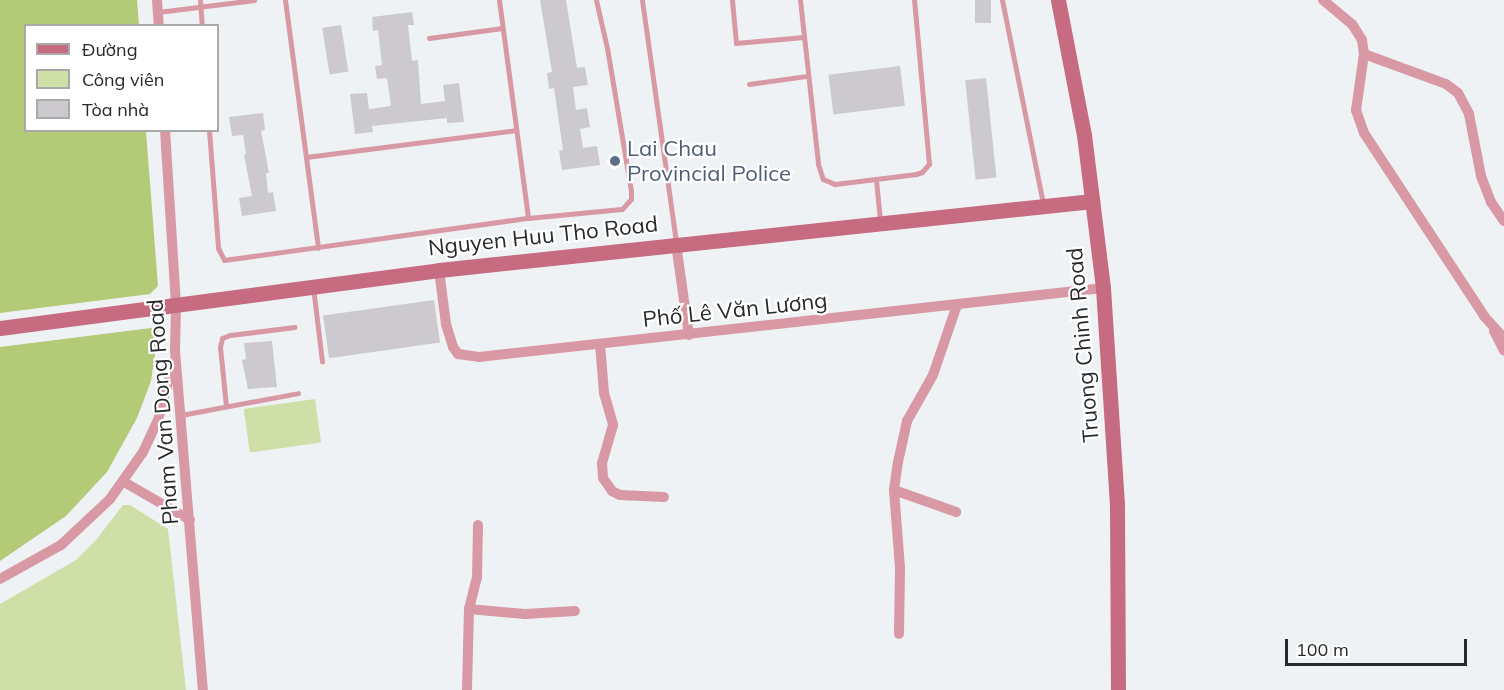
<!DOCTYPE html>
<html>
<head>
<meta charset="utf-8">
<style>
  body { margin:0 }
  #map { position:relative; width:1504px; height:690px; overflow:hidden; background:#eef2f5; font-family:Mulish,sans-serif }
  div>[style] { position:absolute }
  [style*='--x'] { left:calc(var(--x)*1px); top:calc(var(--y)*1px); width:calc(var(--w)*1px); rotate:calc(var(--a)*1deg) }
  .green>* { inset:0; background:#cedfa7; transform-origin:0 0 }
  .forest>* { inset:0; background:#b3cb76 }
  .building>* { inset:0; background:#cccace; transform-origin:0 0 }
  .lane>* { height:5px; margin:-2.5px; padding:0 2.5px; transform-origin:2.5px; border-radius:2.5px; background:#d899a5 }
  .street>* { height:10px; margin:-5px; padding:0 5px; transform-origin:5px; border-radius:5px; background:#d899a5 }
  .secondary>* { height:15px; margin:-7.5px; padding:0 7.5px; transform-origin:7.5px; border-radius:7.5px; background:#c76b80 }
  .dots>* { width:16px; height:16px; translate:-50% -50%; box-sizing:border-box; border:3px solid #fff; border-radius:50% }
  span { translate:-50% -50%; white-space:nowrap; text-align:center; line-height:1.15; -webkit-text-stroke:4.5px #fff; paint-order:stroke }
  .service-label { font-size:22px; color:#4e5e75 }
  .left { translate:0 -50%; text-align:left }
  .street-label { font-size:22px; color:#27292a }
  .legend { position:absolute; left:24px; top:24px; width:195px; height:108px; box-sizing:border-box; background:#fff; border:2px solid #a9a9aa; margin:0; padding:8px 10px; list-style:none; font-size:18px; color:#27292a }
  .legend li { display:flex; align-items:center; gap:12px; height:30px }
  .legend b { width:30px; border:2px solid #a9a9aa }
  .scale { position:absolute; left:1285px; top:639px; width:182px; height:27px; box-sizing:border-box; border:3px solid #27292a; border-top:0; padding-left:8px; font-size:18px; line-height:21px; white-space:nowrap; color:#27292a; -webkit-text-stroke:4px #fff; paint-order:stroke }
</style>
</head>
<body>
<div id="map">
  <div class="green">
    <div style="left:315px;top:399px;width:44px;height:72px;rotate:82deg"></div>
    <div style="clip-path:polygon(123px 505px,130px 505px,168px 529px,186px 690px,0 690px,0 604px,76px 560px,96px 540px)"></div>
  </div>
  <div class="forest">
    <div style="clip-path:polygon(0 0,137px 0,139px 25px,26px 26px,26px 130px,146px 131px,158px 286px,150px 294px,0 313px)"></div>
    <div style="clip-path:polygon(159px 327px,151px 381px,137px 418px,107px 472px,66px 516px,0 561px,0 347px)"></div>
  </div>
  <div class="building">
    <div style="clip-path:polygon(540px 0,566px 0,577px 68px,585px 67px,588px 85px,573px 87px,576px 110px,587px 108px,590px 127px,580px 129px,583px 148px,597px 146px,600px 165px,562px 170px,559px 151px,563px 150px,554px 88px,549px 89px,547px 73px,552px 72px)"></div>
    <div style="left:975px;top:0;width:16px;height:23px"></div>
    <div style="clip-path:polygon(412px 12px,414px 25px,408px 25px,412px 61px,418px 60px,421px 104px,445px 101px,443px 85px,459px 83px,464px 122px,447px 123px,447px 118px,372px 126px,373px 132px,355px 134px,350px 94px,367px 93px,369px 109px,391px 106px,387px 78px,377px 79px,375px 66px,382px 65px,378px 30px,373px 31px,372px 17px)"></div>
    <div style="left:341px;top:25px;width:47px;height:19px;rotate:81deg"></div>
    <div style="left:900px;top:66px;width:40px;height:72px;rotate:83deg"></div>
    <div style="left:986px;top:78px;width:100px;height:21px;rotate:84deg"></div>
    <div style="clip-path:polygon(263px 113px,265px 130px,261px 131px,269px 173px,266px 173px,268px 193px,273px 192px,276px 211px,242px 216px,239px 198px,252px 196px,244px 155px,246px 154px,243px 135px,232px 136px,229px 117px)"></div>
    <div style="left:434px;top:300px;width:43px;height:112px;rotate:82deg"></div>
    <div style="clip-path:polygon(272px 341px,277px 387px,248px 389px,242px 360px,246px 359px,244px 343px)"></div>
  </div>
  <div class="lane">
    <div style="--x:200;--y:0;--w:26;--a:86"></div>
    <div style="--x:285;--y:0;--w:250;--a:82.4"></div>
    <div style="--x:499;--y:0;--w:220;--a:82.4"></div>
    <div style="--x:642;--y:0;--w:245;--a:82"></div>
    <div style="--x:732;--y:0;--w:43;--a:84.7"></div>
    <div style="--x:736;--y:43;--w:68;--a:-5"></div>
    <div style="--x:800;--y:0;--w:165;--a:83.7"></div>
    <div style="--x:818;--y:164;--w:16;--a:72"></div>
    <div style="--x:823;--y:179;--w:13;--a:23"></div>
    <div style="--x:835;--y:184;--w:82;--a:-7"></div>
    <div style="--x:916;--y:174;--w:6;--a:-18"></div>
    <div style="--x:922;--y:172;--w:11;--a:-49"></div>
    <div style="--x:929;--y:164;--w:165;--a:-95.2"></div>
    <div style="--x:1002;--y:0;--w:208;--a:78.6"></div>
    <div style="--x:158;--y:12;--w:97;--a:-7.1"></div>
    <div style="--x:429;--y:38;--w:74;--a:-7.8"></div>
    <div style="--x:749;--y:84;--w:59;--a:-7.9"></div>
    <div style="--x:209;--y:130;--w:118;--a:85.6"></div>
    <div style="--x:218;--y:248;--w:13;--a:63"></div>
    <div style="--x:224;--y:260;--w:307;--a:-7.9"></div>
    <div style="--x:528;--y:218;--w:94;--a:-5.5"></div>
    <div style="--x:622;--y:209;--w:13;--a:-48"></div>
    <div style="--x:631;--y:199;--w:8;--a:-90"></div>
    <div style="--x:631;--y:191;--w:145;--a:-99.5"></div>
    <div style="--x:607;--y:48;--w:49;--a:-102.9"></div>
    <div style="--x:306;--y:157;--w:212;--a:-7.3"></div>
    <div style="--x:876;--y:180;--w:40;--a:84.3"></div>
    <div style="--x:313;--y:287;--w:75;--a:83.1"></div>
    <div style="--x:226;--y:406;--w:59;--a:-95.8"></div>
    <div style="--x:220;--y:347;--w:9;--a:-77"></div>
    <div style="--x:222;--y:338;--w:9;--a:-21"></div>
    <div style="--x:230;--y:335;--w:65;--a:-7"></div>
    <div style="--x:181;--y:415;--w:119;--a:-10.6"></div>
  </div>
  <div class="street">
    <div style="--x:157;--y:0;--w:26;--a:86"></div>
    <div style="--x:1323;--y:0;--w:38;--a:40"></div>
    <div style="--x:1352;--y:24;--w:19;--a:58"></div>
    <div style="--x:1362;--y:40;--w:14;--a:82"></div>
    <div style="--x:1364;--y:54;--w:57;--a:98.1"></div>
    <div style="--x:1356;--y:110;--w:24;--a:71"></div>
    <div style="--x:1364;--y:133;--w:219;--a:56.7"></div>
    <div style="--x:1484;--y:316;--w:30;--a:48"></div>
    <div style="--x:1364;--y:54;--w:87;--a:20.1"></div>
    <div style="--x:1446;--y:84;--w:15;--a:37"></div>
    <div style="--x:1458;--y:93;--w:24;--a:62"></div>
    <div style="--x:1469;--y:114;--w:63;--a:79"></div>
    <div style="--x:1481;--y:176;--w:28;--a:69"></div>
    <div style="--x:1491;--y:202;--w:23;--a:56"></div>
    <div style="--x:165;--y:130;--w:176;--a:86.4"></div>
    <div style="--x:176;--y:306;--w:45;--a:91.3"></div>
    <div style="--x:175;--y:351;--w:340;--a:85.3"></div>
    <div style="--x:676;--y:244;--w:92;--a:81.9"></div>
    <div style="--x:439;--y:270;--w:54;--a:82.6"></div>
    <div style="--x:446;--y:324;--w:24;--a:73"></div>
    <div style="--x:453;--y:347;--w:9;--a:54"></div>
    <div style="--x:458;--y:354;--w:21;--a:8"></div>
    <div style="--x:479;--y:357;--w:628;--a:-6.31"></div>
    <div style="--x:1494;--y:331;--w:22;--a:63"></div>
    <div style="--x:600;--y:344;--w:49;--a:85.3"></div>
    <div style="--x:604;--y:393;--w:33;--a:74"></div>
    <div style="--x:613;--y:425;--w:40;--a:106"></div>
    <div style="--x:602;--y:463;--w:15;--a:86"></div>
    <div style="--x:603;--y:478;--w:16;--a:55"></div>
    <div style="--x:612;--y:491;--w:9;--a:27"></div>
    <div style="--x:620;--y:495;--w:44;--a:2.6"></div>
    <div style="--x:124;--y:482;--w:76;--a:29.9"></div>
    <div style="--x:894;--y:490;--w:66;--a:19.5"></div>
    <div style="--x:0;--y:579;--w:70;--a:-29.1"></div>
    <div style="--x:61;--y:545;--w:67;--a:-43.2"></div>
    <div style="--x:110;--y:499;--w:57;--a:-54.9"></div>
    <div style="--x:143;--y:452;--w:35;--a:-65"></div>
    <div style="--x:158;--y:420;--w:58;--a:-75"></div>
    <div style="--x:469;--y:609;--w:56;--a:5.1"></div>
    <div style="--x:525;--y:614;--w:50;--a:-3.4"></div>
    <div style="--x:899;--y:634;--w:66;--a:-89.1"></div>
    <div style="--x:900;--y:568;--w:78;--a:-94.4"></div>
    <div style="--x:894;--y:490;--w:28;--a:-82"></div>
    <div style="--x:898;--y:462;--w:42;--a:-77.6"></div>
    <div style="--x:907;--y:421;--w:53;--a:-60.5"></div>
    <div style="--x:933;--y:375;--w:74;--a:-71.1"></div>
    <div style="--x:467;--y:690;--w:81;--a:-88.6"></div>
    <div style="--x:469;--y:609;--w:32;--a:-76"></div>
    <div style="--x:477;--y:578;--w:53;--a:-88.9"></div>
  </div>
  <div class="secondary">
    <div style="--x:1058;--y:0;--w:137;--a:79.1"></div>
    <div style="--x:1084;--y:135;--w:154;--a:82.9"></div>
    <div style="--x:1103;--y:288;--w:217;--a:86.3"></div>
    <div style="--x:1117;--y:505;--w:185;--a:89.7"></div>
    <div style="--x:0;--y:328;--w:443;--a:-7.5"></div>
    <div style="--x:439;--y:270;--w:657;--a:-6.03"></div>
  </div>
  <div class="dots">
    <div style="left:615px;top:161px;background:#5c6f8a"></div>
  </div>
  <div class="service-label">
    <span class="left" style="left:627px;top:161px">Lai Chau<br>Provincial Police</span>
  </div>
  <div class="street-label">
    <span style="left:543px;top:236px;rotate:-6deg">Nguyen Huu Tho Road</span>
    <span style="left:735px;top:310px;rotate:-6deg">Phố Lê Văn Lương</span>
    <span style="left:1083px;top:345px;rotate:-95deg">Truong Chinh Road</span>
    <span style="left:163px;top:412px;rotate:-94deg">Pham Van Dong Road</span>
  </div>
  <ul class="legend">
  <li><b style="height:8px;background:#c76b80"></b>Đường</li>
  <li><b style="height:16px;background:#cedfa7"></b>Công viên</li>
  <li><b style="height:16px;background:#cccace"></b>Tòa nhà</li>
  </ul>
  <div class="scale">100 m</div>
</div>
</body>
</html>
